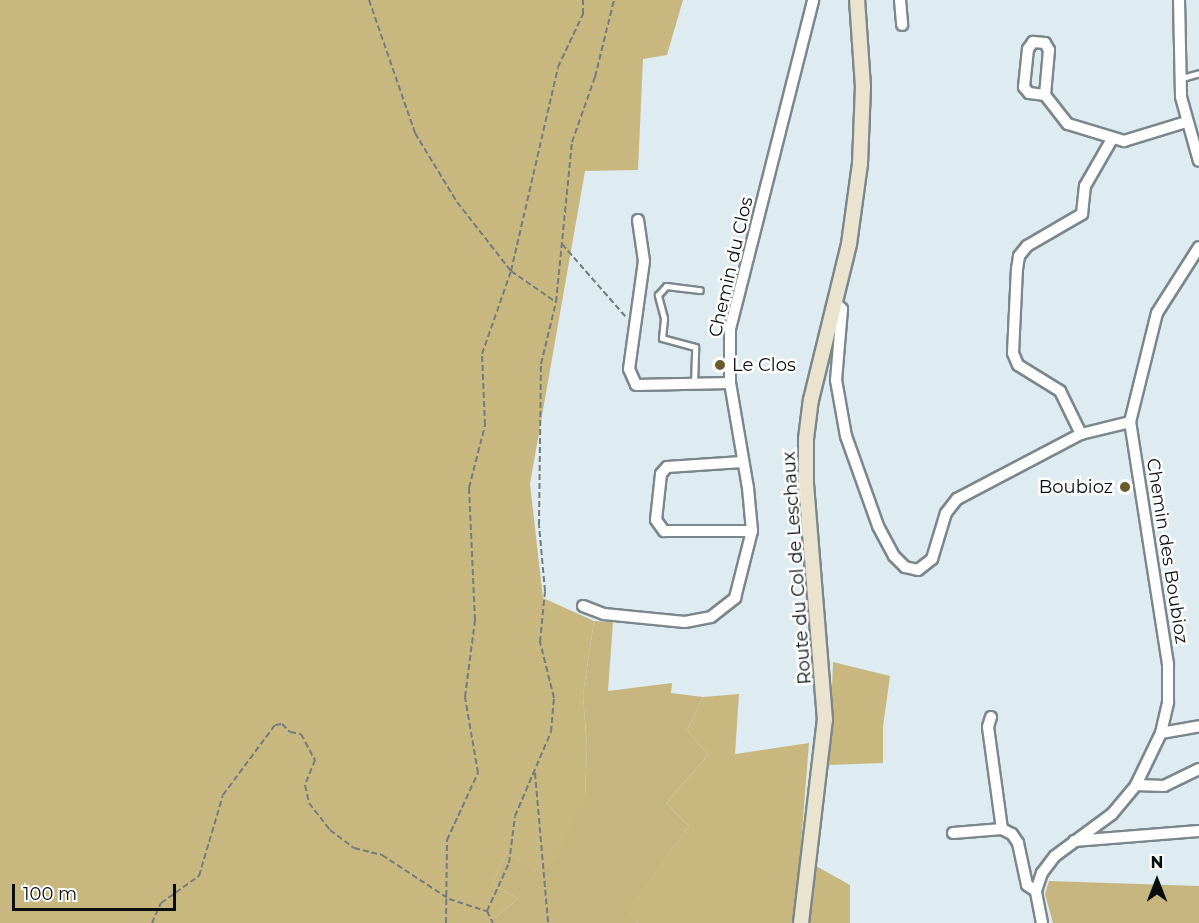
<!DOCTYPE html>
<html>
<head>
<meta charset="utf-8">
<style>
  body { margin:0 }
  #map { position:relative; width:1199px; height:923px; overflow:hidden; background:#deecf1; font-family:Montserrat,sans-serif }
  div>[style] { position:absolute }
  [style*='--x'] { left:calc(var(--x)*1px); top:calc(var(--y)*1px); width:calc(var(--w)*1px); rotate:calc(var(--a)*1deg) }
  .green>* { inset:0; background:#c7b580 }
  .forest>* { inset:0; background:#c9b780 }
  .path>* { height:2px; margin-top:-1px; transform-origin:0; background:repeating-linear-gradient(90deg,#727b7e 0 6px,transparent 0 9px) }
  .roads { filter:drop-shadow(2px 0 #7b878c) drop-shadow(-2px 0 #7b878c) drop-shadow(0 2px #7b878c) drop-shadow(0 -2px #7b878c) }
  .service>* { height:5px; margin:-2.5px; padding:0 2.5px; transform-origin:2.5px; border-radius:2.5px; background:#fff }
  .minor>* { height:10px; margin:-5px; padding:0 5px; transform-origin:5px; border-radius:5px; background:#fff }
  .secondary>* { height:14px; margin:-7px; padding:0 7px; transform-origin:7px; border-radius:7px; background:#eae3ce }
  .dots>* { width:16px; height:16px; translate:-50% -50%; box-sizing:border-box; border:3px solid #fff; border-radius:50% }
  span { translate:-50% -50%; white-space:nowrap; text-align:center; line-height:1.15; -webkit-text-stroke:5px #fff; paint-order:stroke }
  .street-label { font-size:18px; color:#080d0e }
  .poi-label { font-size:18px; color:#080d0e }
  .left { translate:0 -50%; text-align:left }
  .right { translate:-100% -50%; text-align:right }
  .north { position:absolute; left:1127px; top:851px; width:60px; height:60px; -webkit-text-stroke:4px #fff; paint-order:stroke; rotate:0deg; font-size:16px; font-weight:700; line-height:24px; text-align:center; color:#080d0e }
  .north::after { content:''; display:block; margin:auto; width:21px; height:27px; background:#080d0e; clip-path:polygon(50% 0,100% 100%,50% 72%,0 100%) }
  .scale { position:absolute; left:12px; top:884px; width:164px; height:27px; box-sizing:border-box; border:3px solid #080d0e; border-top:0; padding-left:8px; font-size:18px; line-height:21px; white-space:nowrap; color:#080d0e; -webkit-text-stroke:4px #fff; paint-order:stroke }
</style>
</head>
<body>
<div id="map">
  <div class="green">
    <div style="clip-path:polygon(594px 621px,613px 622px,608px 691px,672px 683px,671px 693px,703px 697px,687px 730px,708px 755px,666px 803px,689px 826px,628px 910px,637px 923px,488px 923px,518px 899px,493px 883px,507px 852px,537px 872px,585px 794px,587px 747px,583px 695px)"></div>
    <div style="clip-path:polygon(1049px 881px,1199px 886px,1199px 923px,1053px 923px,1045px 894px)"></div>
  </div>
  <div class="forest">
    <div style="clip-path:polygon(0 0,683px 0,667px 55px,643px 59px,638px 170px,585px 171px,530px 484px,543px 598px,594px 621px,583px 695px,587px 747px,585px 794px,555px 862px,537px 873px,507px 852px,493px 883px,518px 899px,488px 923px,0 923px)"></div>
    <div style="clip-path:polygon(833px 662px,890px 676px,883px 727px,883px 763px,829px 765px)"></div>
    <div style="clip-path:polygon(739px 694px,735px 754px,809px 743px,800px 857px,850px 885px,850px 923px,637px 923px,627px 910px,689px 826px,666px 803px,708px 755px,687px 730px,703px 697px)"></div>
  </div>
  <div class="path">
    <div style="--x:369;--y:0;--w:141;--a:70.9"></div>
    <div style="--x:415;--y:133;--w:81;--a:58.7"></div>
    <div style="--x:457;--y:202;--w:88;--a:52"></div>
    <div style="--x:511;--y:271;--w:55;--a:34.6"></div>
    <div style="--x:562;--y:244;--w:96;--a:48.8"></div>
    <div style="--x:535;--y:773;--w:151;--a:85"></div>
    <div style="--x:487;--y:911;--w:53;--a:-65.4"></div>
    <div style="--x:509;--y:863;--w:47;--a:-82.7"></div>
    <div style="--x:515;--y:816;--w:91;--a:-66.8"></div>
    <div style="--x:551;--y:732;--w:34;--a:-85"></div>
    <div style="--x:554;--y:698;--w:58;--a:-104"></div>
    <div style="--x:540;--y:642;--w:51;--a:-84.4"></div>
    <div style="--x:545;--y:591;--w:66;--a:-95.2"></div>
    <div style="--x:539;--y:525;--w:161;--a:-89.3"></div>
    <div style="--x:541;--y:364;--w:64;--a:-76.4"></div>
    <div style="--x:556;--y:302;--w:161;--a:-84.3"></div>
    <div style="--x:572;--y:142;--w:69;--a:-70.5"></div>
    <div style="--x:595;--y:77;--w:79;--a:-76.1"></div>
    <div style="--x:152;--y:923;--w:22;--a:-66"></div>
    <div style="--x:161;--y:903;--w:47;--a:-35.4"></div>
    <div style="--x:199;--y:876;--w:84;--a:-73.5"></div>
    <div style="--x:223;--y:795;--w:87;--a:-53.4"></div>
    <div style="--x:275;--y:725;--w:7;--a:-8"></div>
    <div style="--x:282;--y:724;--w:11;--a:45"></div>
    <div style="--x:290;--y:732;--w:11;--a:10"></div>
    <div style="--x:301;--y:734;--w:30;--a:62"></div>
    <div style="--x:315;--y:760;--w:27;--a:112"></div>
    <div style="--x:305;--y:785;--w:18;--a:77"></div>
    <div style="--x:309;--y:803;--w:34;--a:52"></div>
    <div style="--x:330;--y:830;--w:30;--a:37"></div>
    <div style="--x:354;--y:848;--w:29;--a:14"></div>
    <div style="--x:382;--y:855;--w:80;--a:33.3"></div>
    <div style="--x:449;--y:899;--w:40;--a:18"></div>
    <div style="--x:487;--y:911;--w:13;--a:63"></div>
    <div style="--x:446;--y:923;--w:83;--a:-89.3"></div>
    <div style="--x:447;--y:840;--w:74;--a:-65.2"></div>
    <div style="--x:478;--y:773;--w:77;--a:-99.7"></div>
    <div style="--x:465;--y:697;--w:78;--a:-82.6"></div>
    <div style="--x:475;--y:620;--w:132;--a:-92.6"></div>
    <div style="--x:469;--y:488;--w:65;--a:-75.7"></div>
    <div style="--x:485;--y:425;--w:71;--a:-92.4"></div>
    <div style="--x:482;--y:354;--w:88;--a:-70.7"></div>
    <div style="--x:511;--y:271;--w:209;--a:-77"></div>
    <div style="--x:558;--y:67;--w:59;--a:-64.7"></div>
    <div style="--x:583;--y:14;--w:14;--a:-90"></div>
  </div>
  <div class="roads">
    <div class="service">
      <div style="--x:1182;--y:78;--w:18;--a:-16"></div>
      <div style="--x:694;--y:383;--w:36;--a:-88"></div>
      <div style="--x:695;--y:347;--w:34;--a:-165"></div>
      <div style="--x:662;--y:338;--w:20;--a:-84"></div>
      <div style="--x:664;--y:318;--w:24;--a:-105"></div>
      <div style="--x:658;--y:295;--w:12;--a:-48"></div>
      <div style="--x:666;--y:286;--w:34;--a:7"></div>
    </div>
    <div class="minor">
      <div style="--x:900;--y:0;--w:25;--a:85"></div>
      <div style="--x:1179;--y:0;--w:97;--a:88.8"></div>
      <div style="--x:1181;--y:97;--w:66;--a:74.3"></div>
      <div style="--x:1045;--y:95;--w:16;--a:-173"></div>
      <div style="--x:1029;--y:93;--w:8;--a:-130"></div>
      <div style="--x:1024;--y:87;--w:38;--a:-84"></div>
      <div style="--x:1028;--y:49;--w:9;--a:-54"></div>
      <div style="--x:1033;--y:42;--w:12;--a:5"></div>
      <div style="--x:1045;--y:43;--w:8;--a:60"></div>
      <div style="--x:1049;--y:50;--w:45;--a:95.1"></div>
      <div style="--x:1045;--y:95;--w:37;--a:52"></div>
      <div style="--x:1068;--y:124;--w:59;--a:16.9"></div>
      <div style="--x:1124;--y:141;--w:65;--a:-17"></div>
      <div style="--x:638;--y:220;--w:41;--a:81.7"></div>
      <div style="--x:644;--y:261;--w:109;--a:97.9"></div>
      <div style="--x:629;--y:369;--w:17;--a:66"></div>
      <div style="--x:636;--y:385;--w:94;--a:-1.2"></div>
      <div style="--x:835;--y:302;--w:10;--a:45"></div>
      <div style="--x:842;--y:309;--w:71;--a:94.8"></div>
      <div style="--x:836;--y:380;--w:57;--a:79.9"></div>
      <div style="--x:846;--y:436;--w:96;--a:70.4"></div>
      <div style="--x:878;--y:526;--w:34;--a:62"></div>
      <div style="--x:894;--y:556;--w:16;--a:45"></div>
      <div style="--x:905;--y:567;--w:13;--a:13"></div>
      <div style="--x:918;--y:570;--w:18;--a:-38"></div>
      <div style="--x:932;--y:559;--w:48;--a:-73.1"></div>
      <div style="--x:946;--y:513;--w:18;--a:-52"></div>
      <div style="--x:957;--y:499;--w:140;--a:-27.7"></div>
      <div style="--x:1081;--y:434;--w:50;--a:-13.8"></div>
      <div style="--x:1130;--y:422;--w:112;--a:-76.1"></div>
      <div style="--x:1157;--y:313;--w:78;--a:-57.5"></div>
      <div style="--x:1081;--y:434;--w:48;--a:-116"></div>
      <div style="--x:1060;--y:391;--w:49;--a:-148.2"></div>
      <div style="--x:1018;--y:365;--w:13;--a:-113"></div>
      <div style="--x:1013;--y:353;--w:84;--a:-87.3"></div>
      <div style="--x:1017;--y:269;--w:13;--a:-81"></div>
      <div style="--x:1019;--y:256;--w:13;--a:-51"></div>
      <div style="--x:1027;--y:246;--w:64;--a:-30.2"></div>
      <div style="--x:1082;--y:214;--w:28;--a:-84"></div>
      <div style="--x:1085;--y:186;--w:54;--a:-60.1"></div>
      <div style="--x:742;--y:462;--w:75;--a:176.2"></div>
      <div style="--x:667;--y:467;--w:9;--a:131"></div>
      <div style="--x:661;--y:474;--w:46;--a:96.2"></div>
      <div style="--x:656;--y:520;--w:14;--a:54"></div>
      <div style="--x:664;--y:531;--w:88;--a:0"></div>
      <div style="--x:583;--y:606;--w:22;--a:21"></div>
      <div style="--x:604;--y:614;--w:81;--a:5.6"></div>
      <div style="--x:685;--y:622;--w:26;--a:-11"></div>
      <div style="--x:711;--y:617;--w:31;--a:-38"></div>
      <div style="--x:735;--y:598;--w:69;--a:-75.8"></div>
      <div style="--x:752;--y:531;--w:43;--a:-95.3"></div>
      <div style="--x:748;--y:488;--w:107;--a:-99.7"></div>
      <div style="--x:730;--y:383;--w:54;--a:-90"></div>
      <div style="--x:730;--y:329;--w:339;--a:-75.8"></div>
      <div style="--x:991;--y:717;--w:10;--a:107"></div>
      <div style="--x:988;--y:727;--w:103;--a:82.2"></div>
      <div style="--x:1161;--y:733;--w:39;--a:-10"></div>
      <div style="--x:1136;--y:785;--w:28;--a:2"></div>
      <div style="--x:1164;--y:786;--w:39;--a:-26"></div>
      <div style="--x:953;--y:833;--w:49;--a:-4.7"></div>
      <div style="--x:1002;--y:829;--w:11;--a:27"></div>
      <div style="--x:1012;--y:834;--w:11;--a:56"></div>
      <div style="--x:1018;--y:843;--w:43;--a:77.9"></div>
      <div style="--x:1027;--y:885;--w:11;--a:34"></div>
      <div style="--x:1074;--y:841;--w:125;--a:-4.6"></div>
      <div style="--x:1042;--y:923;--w:33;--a:-101"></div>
      <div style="--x:1036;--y:891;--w:19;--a:-72"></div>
      <div style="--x:1042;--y:873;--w:21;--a:-53"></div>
      <div style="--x:1055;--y:856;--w:71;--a:-36.4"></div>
      <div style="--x:1112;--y:814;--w:38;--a:-50"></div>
      <div style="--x:1136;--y:785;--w:58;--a:-64.3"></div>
      <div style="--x:1161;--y:733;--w:32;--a:-77"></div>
      <div style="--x:1168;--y:702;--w:38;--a:-90"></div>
      <div style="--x:1168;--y:664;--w:245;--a:-98.9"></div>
    </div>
    <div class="secondary">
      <div style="--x:801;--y:923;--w:204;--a:-83.3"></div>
      <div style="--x:825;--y:720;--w:239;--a:-94.6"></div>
      <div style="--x:806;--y:482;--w:43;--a:-90"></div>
      <div style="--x:806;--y:439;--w:39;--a:-83"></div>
      <div style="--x:811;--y:400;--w:161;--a:-76.3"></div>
      <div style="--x:849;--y:244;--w:81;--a:-82.2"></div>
      <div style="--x:860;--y:164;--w:77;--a:-87.8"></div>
      <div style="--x:863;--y:87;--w:87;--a:-93.9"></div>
    </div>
  </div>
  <div class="dots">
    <div style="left:720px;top:365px;background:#6a5a28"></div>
    <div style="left:1125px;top:487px;background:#6a5a28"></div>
  </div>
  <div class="street-label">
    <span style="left:731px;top:267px;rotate:-77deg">Chemin du Clos</span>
    <span style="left:1167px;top:551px;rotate:81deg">Chemin des Boubioz</span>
    <span style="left:797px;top:568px;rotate:-94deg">Route du Col de Leschaux</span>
  </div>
  <div class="poi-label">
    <span class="left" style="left:732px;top:365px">Le Clos</span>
    <span class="right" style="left:1113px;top:487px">Boubioz</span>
  </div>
  <div class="north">N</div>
  <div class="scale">100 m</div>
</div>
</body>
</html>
